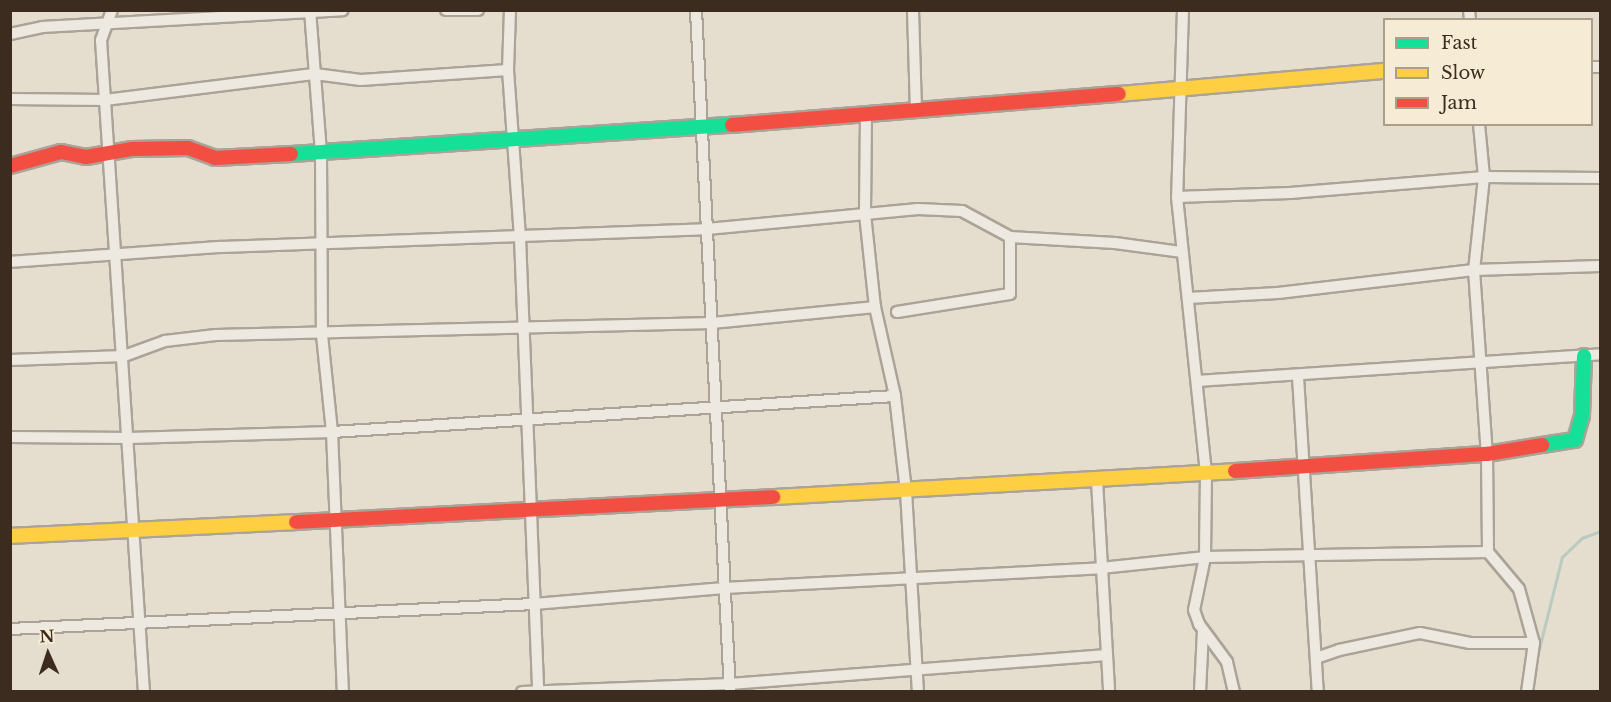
<!DOCTYPE html>
<html>
<head>
<meta charset="utf-8">
<style>
  body { margin:0 }
  #map { position:relative; width:1611px; height:702px; overflow:hidden; background:#e5decf; font-family:"Libre Baskerville",serif }
  div>[style] { position:absolute }
  [style*='--x'] { left:calc(var(--x)*1px); top:calc(var(--y)*1px); width:calc(var(--w)*1px); rotate:calc(var(--a)*1deg) }
  .stream>* { height:3px; margin:-1.5px; padding:0 1.5px; transform-origin:1.5px; border-radius:1.5px; background:#bacac0 }
  .roads { filter:drop-shadow(2px 0 #aba398) drop-shadow(-2px 0 #aba398) drop-shadow(0 2px #aba398) drop-shadow(0 -2px #aba398) }
  .street>* { height:10px; margin:-5px; padding:0 5px; transform-origin:5px; border-radius:5px; background:#eee9e0 }
  .fast>* { height:14px; margin:-7px; padding:0 7px; transform-origin:7px; border-radius:7px; background:#16e098 }
  .slow>* { height:14px; margin:-7px; padding:0 7px; transform-origin:7px; border-radius:7px; background:#ffcf43 }
  .jam>* { height:14px; margin:-7px; padding:0 7px; transform-origin:7px; border-radius:7px; background:#f24e42 }
  span { translate:-50% -50%; white-space:nowrap; text-align:center; line-height:1.15; -webkit-text-stroke:5px #f6ecd5; paint-order:stroke }
  .frame { position:absolute; inset:0; border:12px solid #3b2c1f; pointer-events:none }
  .legend { position:absolute; left:1383px; top:18px; width:210px; height:108px; box-sizing:border-box; background:#f6ecd5; border:2px solid #ab9f8c; margin:0; padding:8px 10px; list-style:none; font-size:18px; color:#3b2c1f }
  .legend li { display:flex; align-items:center; gap:12px; height:30px }
  .legend b { width:30px; border:2px solid #ab9f8c }
  .north { position:absolute; left:18px; top:624px; width:60px; height:60px; -webkit-text-stroke:4px #f6ecd5; paint-order:stroke; rotate:357deg; font-size:16px; font-weight:700; line-height:24px; text-align:center; color:#3b2c1f }
  .north::after { content:''; display:block; margin:auto; width:21px; height:27px; background:#3b2c1f; clip-path:polygon(50% 0,100% 100%,50% 72%,0 100%) }
</style>
</head>
<body>
<div id="map">
  <div class="stream">
    <div style="--x:1536;--y:661;--w:107;--a:-76"></div>
    <div style="--x:1562;--y:557;--w:28;--a:-44"></div>
    <div style="--x:1582;--y:538;--w:19;--a:-21"></div>
  </div>
  <div class="roads">
    <div class="street">
      <div style="--x:112;--y:10;--w:32;--a:110"></div>
      <div style="--x:101;--y:40;--w:653;--a:86.23"></div>
      <div style="--x:310;--y:10;--w:143;--a:85.6"></div>
      <div style="--x:321;--y:153;--w:182;--a:89.7"></div>
      <div style="--x:322;--y:335;--w:98;--a:84.1"></div>
      <div style="--x:332;--y:432;--w:260;--a:87.6"></div>
      <div style="--x:446;--y:10;--w:32;--a:0"></div>
      <div style="--x:510;--y:10;--w:60;--a:91.9"></div>
      <div style="--x:508;--y:70;--w:168;--a:85.9"></div>
      <div style="--x:520;--y:238;--w:454;--a:87.7"></div>
      <div style="--x:696;--y:10;--w:683;--a:87.15"></div>
      <div style="--x:913;--y:10;--w:102;--a:88.3"></div>
      <div style="--x:1183;--y:10;--w:187;--a:91.8"></div>
      <div style="--x:1177;--y:197;--w:279;--a:84"></div>
      <div style="--x:1206;--y:474;--w:83;--a:90.7"></div>
      <div style="--x:1205;--y:557;--w:54;--a:101.7"></div>
      <div style="--x:1194;--y:610;--w:15;--a:70"></div>
      <div style="--x:1199;--y:624;--w:47;--a:53.6"></div>
      <div style="--x:1227;--y:662;--w:31;--a:77"></div>
      <div style="--x:1469;--y:10;--w:10;--a:84"></div>
      <div style="--x:10;--y:34;--w:33;--a:-12"></div>
      <div style="--x:42;--y:27;--w:301;--a:-3.2"></div>
      <div style="--x:1592;--y:67;--w:8;--a:0"></div>
      <div style="--x:10;--y:99;--w:95;--a:0.6"></div>
      <div style="--x:105;--y:100;--w:212;--a:-7.1"></div>
      <div style="--x:315;--y:74;--w:46;--a:7.4"></div>
      <div style="--x:361;--y:80;--w:147;--a:-3.9"></div>
      <div style="--x:866;--y:116;--w:98;--a:90.6"></div>
      <div style="--x:865;--y:214;--w:94;--a:83.9"></div>
      <div style="--x:875;--y:307;--w:91;--a:77.3"></div>
      <div style="--x:895;--y:396;--w:96;--a:83.4"></div>
      <div style="--x:906;--y:491;--w:201;--a:86.6"></div>
      <div style="--x:1479;--y:124;--w:53;--a:84.6"></div>
      <div style="--x:1484;--y:177;--w:94;--a:96.1"></div>
      <div style="--x:1474;--y:270;--w:184;--a:86"></div>
      <div style="--x:1487;--y:454;--w:98;--a:89.4"></div>
      <div style="--x:1488;--y:552;--w:48;--a:50"></div>
      <div style="--x:1519;--y:589;--w:56;--a:74.5"></div>
      <div style="--x:1534;--y:643;--w:49;--a:98.1"></div>
      <div style="--x:1177;--y:197;--w:113;--a:-2"></div>
      <div style="--x:1290;--y:193;--w:195;--a:-4.7"></div>
      <div style="--x:1484;--y:177;--w:116;--a:0.5"></div>
      <div style="--x:10;--y:262;--w:211;--a:-4.1"></div>
      <div style="--x:220;--y:247;--w:487;--a:-2.1"></div>
      <div style="--x:707;--y:229;--w:212;--a:-5.4"></div>
      <div style="--x:918;--y:209;--w:44;--a:2.6"></div>
      <div style="--x:962;--y:211;--w:55;--a:28.4"></div>
      <div style="--x:1010;--y:237;--w:105;--a:3.3"></div>
      <div style="--x:1115;--y:243;--w:68;--a:7.7"></div>
      <div style="--x:1188;--y:298;--w:90;--a:-3.2"></div>
      <div style="--x:1278;--y:293;--w:197;--a:-6.7"></div>
      <div style="--x:1474;--y:270;--w:126;--a:-1.8"></div>
      <div style="--x:897;--y:312;--w:114;--a:-9.1"></div>
      <div style="--x:1010;--y:294;--w:57;--a:-90"></div>
      <div style="--x:10;--y:360;--w:114;--a:-2"></div>
      <div style="--x:124;--y:356;--w:44;--a:-20.1"></div>
      <div style="--x:165;--y:341;--w:51;--a:-6.7"></div>
      <div style="--x:216;--y:335;--w:496;--a:-1.4"></div>
      <div style="--x:712;--y:323;--w:164;--a:-5.6"></div>
      <div style="--x:1298;--y:377;--w:316;--a:86.4"></div>
      <div style="--x:1198;--y:381;--w:403;--a:-3.8"></div>
      <div style="--x:10;--y:437;--w:119;--a:0.5"></div>
      <div style="--x:129;--y:438;--w:203;--a:-1.7"></div>
      <div style="--x:332;--y:432;--w:564;--a:-3.66"></div>
      <div style="--x:1097;--y:481;--w:211;--a:86.7"></div>
      <div style="--x:10;--y:629;--w:525;--a:-2.73"></div>
      <div style="--x:534;--y:604;--w:191;--a:-4.8"></div>
      <div style="--x:724;--y:588;--w:378;--a:-3"></div>
      <div style="--x:1101;--y:568;--w:105;--a:-6"></div>
      <div style="--x:1205;--y:557;--w:283;--a:-1"></div>
      <div style="--x:1316;--y:658;--w:24;--a:-19"></div>
      <div style="--x:1339;--y:650;--w:83;--a:-11.9"></div>
      <div style="--x:1420;--y:633;--w:51;--a:11.3"></div>
      <div style="--x:1470;--y:643;--w:64;--a:0"></div>
      <div style="--x:522;--y:692;--w:208;--a:-2.2"></div>
      <div style="--x:730;--y:684;--w:378;--a:-4.4"></div>
      <div style="--x:1200;--y:692;--w:62;--a:-87.2"></div>
    </div>
    <div class="fast">
      <div style="--x:291;--y:154;--w:442;--a:-3.8"></div>
      <div style="--x:1542;--y:445;--w:33;--a:-9"></div>
      <div style="--x:1575;--y:440;--w:25;--a:-74"></div>
      <div style="--x:1582;--y:416;--w:60;--a:-88.1"></div>
    </div>
    <div class="slow">
      <div style="--x:1119;--y:94;--w:266;--a:-5"></div>
      <div style="--x:773;--y:497;--w:463;--a:-3.2"></div>
      <div style="--x:10;--y:536;--w:286;--a:-2.8"></div>
    </div>
    <div class="jam">
      <div style="--x:732;--y:125;--w:388;--a:-4.6"></div>
      <div style="--x:10;--y:166;--w:53;--a:-15.4"></div>
      <div style="--x:61;--y:152;--w:25;--a:11"></div>
      <div style="--x:86;--y:157;--w:47;--a:-9.9"></div>
      <div style="--x:132;--y:149;--w:56;--a:-1"></div>
      <div style="--x:188;--y:148;--w:29;--a:20"></div>
      <div style="--x:215;--y:158;--w:76;--a:-3"></div>
      <div style="--x:1235;--y:471;--w:253;--a:-3.9"></div>
      <div style="--x:1487;--y:454;--w:56;--a:-9.3"></div>
      <div style="--x:296;--y:522;--w:478;--a:-3"></div>
    </div>
  </div>
  <div class="frame"></div>
  <ul class="legend">
  <li><b style="height:8px;background:#16e098"></b>Fast</li>
  <li><b style="height:8px;background:#ffcf43"></b>Slow</li>
  <li><b style="height:8px;background:#f24e42"></b>Jam</li>
  </ul>
  <div class="north">N</div>
</div>
</body>
</html>
